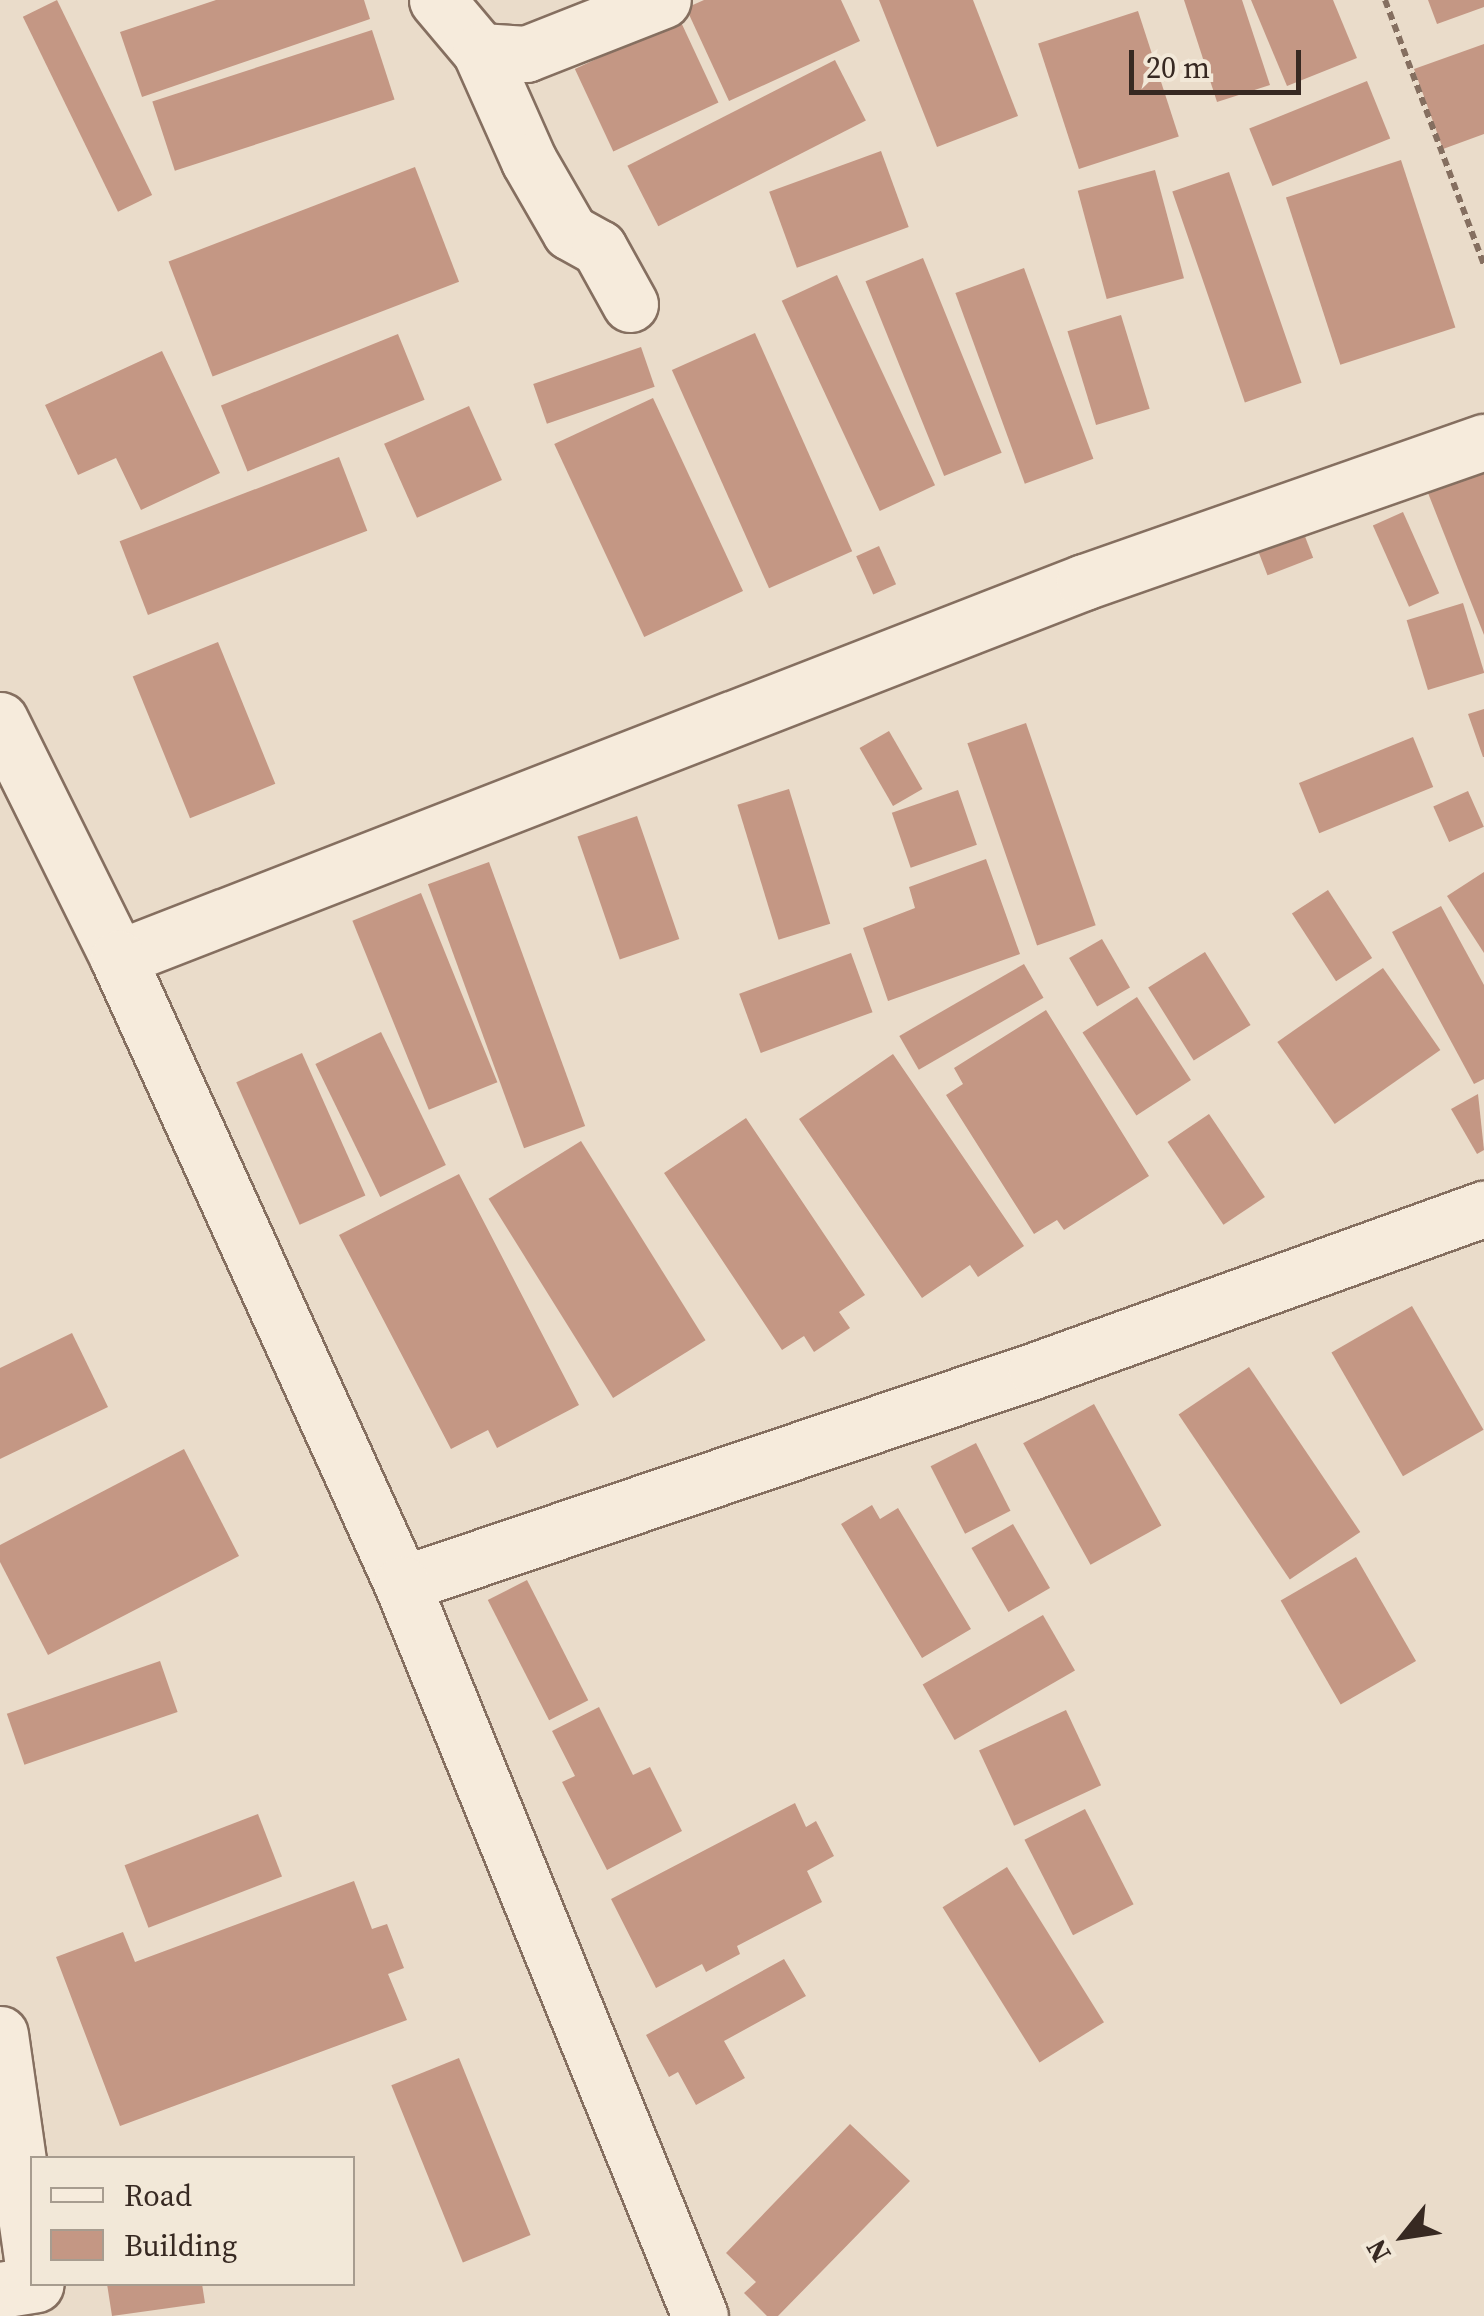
<!DOCTYPE html>
<html>
<head>
<meta charset="utf-8">
<style>
  body { margin:0 }
  #map { position:relative; width:1484px; height:2316px; overflow:hidden; background:#eadcca; font-family:"Source Serif 4",serif }
  div>[style] { position:absolute }
  [style*='--x'] { left:calc(var(--x)*1px); top:calc(var(--y)*1px); width:calc(var(--w)*1px); rotate:calc(var(--a)*1deg) }
  .building>* { inset:0; background:#c49784; transform-origin:0 0 }
  .path>* { height:6px; margin-top:-3px; transform-origin:0; background:repeating-linear-gradient(90deg,#856f60 0 8px,transparent 0 13px) }
  .roads { filter:drop-shadow(2px 0 #856f60) drop-shadow(-2px 0 #856f60) drop-shadow(0 2px #856f60) drop-shadow(0 -2px #856f60) }
  .minor>* { height:55px; margin:-27.5px; padding:0 27.5px; transform-origin:27.5px; border-radius:27.5px; background:#f6ebdc }
  .tertiary>* { height:55px; margin:-27.5px; padding:0 27.5px; transform-origin:27.5px; border-radius:27.5px; background:#f6ebdc }
  span { translate:-50% -50%; white-space:nowrap; text-align:center; line-height:1.15; -webkit-text-stroke:8px #f2e8d8; paint-order:stroke }
  .legend { position:absolute; left:30px; top:2156px; width:325px; height:130px; box-sizing:border-box; background:#f2e8d8; border:2px solid #a79c8f; margin:0; padding:12px 18px; list-style:none; font-size:30px; color:#372922 }
  .legend li { display:flex; align-items:center; gap:20px; height:50px }
  .legend b { width:50px; border:2px solid #a79c8f }
  .north { position:absolute; left:1354px; top:2186px; width:100px; height:100px; -webkit-text-stroke:8px #f2e8d8; paint-order:stroke; rotate:240deg; font-size:28px; font-weight:700; line-height:40px; text-align:center; color:#372922 }
  .north::after { content:''; display:block; margin:auto; width:35px; height:45px; background:#372922; clip-path:polygon(50% 0,100% 100%,50% 72%,0 100%) }
  .scale { position:absolute; left:1129px; top:50px; width:172px; height:45px; box-sizing:border-box; border:5px solid #372922; border-top:0; padding-left:12px; font-size:30px; line-height:35px; white-space:nowrap; color:#372922; -webkit-text-stroke:8px #f2e8d8; paint-order:stroke }
</style>
</head>
<body>
<div id="map">
  <div class="building">
    <div style="left:57px;top:0;width:217px;height:38px;rotate:64deg"></div>
    <div style="clip-path:polygon(216px 0,364px 0,370px 19px,142px 97px,120px 32px)"></div>
    <div style="clip-path:polygon(704px 0,841px 0,860px 41px,729px 101px,686px 8px)"></div>
    <div style="clip-path:polygon(879px 0,973px 0,1018px 116px,937px 147px)"></div>
    <div style="clip-path:polygon(1184px 0,1242px 0,1270px 85px,1217px 102px)"></div>
    <div style="clip-path:polygon(1251px 0,1333px 0,1357px 58px,1287px 86px)"></div>
    <div style="clip-path:polygon(1428px 0,1484px 0,1484px 7px,1437px 24px)"></div>
    <div style="left:1138px;top:11px;width:132px;height:105px;rotate:72deg"></div>
    <div style="left:680px;top:20px;width:91px;height:116px;rotate:65deg"></div>
    <div style="left:372px;top:30px;width:73px;height:231px;rotate:72deg"></div>
    <div style="clip-path:polygon(1484px 44px,1484px 134px,1443px 149px,1414px 69px)"></div>
    <div style="left:835px;top:60px;width:68px;height:233px;rotate:63deg"></div>
    <div style="left:1367px;top:81px;width:62px;height:127px;rotate:68deg"></div>
    <div style="left:881px;top:151px;width:81px;height:119px;rotate:70deg"></div>
    <div style="left:1401px;top:160px;width:176px;height:121px;rotate:72deg"></div>
    <div style="left:415px;top:167px;width:123px;height:264px;rotate:69deg"></div>
    <div style="left:1155px;top:170px;width:112px;height:80px;rotate:75deg"></div>
    <div style="left:1229px;top:172px;width:223px;height:60px;rotate:71deg"></div>
    <div style="left:923px;top:258px;width:210px;height:62px;rotate:68deg"></div>
    <div style="left:1024px;top:268px;width:203px;height:73px;rotate:70deg"></div>
    <div style="left:837px;top:275px;width:232px;height:61px;rotate:65deg"></div>
    <div style="left:1121px;top:315px;width:98px;height:56px;rotate:73deg"></div>
    <div style="left:755px;top:333px;width:239px;height:91px;rotate:66deg"></div>
    <div style="left:398px;top:334px;width:71px;height:191px;rotate:68deg"></div>
    <div style="left:641px;top:347px;width:42px;height:114px;rotate:71deg"></div>
    <div style="clip-path:polygon(162px 351px,220px 473px,141px 510px,116px 458px,78px 475px,45px 405px)"></div>
    <div style="left:653px;top:398px;width:213px;height:109px;rotate:65deg"></div>
    <div style="left:469px;top:406px;width:81px;height:93px;rotate:66deg"></div>
    <div style="left:339px;top:457px;width:79px;height:235px;rotate:69deg"></div>
    <div style="clip-path:polygon(1484px 471px,1484px 635px,1428px 493px)"></div>
    <div style="left:1403px;top:512px;width:89px;height:33px;rotate:66deg"></div>
    <div style="left:1296px;top:513px;width:48px;height:49px;rotate:69deg"></div>
    <div style="left:879px;top:546px;width:42px;height:25px;rotate:66deg"></div>
    <div style="left:1463px;top:603px;width:73px;height:59px;rotate:73deg"></div>
    <div style="left:218px;top:642px;width:153px;height:92px;rotate:68deg"></div>
    <div style="clip-path:polygon(1484px 709px,1484px 757px,1483px 757px,1468px 714px)"></div>
    <div style="left:1026px;top:723px;width:214px;height:62px;rotate:71deg"></div>
    <div style="left:889px;top:731px;width:67px;height:34px;rotate:60deg"></div>
    <div style="left:1413px;top:737px;width:54px;height:123px;rotate:68deg"></div>
    <div style="left:789px;top:789px;width:141px;height:54px;rotate:73deg"></div>
    <div style="left:958px;top:790px;width:58px;height:70px;rotate:71deg"></div>
    <div style="left:1468px;top:791px;width:39px;height:38px;rotate:66deg"></div>
    <div style="left:637px;top:816px;width:130px;height:63px;rotate:71deg"></div>
    <div style="clip-path:polygon(986px 859px,1020px 954px,888px 1001px,863px 928px,915px 908px,909px 887px)"></div>
    <div style="left:489px;top:862px;width:281px;height:65px;rotate:70deg"></div>
    <div style="clip-path:polygon(1484px 872px,1484px 953px,1447px 896px)"></div>
    <div style="left:1328px;top:890px;width:81px;height:43px;rotate:57deg"></div>
    <div style="left:421px;top:893px;width:204px;height:74px;rotate:68deg"></div>
    <div style="clip-path:polygon(1441px 906px,1484px 985px,1484px 1079px,1474px 1084px,1392px 932px)"></div>
    <div style="left:1102px;top:939px;width:56px;height:38px;rotate:60deg"></div>
    <div style="left:1205px;top:952px;width:86px;height:67px;rotate:58deg"></div>
    <div style="left:851px;top:953px;width:63px;height:119px;rotate:70deg"></div>
    <div style="left:1024px;top:964px;width:39px;height:144px;rotate:60deg"></div>
    <div style="left:1383px;top:968px;width:100px;height:129px;rotate:55deg"></div>
    <div style="left:1137px;top:997px;width:99px;height:65px;rotate:57deg"></div>
    <div style="clip-path:polygon(1046px 1010px,1149px 1176px,1064px 1230px,1057px 1220px,1034px 1234px,946px 1095px,963px 1084px,954px 1068px)"></div>
    <div style="left:381px;top:1032px;width:148px;height:73px;rotate:64deg"></div>
    <div style="left:302px;top:1053px;width:156px;height:72px;rotate:66deg"></div>
    <div style="clip-path:polygon(893px 1054px,1024px 1246px,978px 1277px,970px 1265px,922px 1298px,799px 1119px)"></div>
    <div style="clip-path:polygon(1478px 1094px,1484px 1150px,1477px 1154px,1451px 1109px)"></div>
    <div style="left:1209px;top:1114px;width:100px;height:50px;rotate:56deg"></div>
    <div style="clip-path:polygon(746px 1118px,865px 1295px,839px 1312px,850px 1328px,814px 1352px,804px 1336px,782px 1350px,664px 1173px)"></div>
    <div style="left:581px;top:1141px;width:235px;height:109px;rotate:58deg"></div>
    <div style="clip-path:polygon(459px 1174px,579px 1405px,497px 1448px,488px 1430px,451px 1449px,339px 1235px)"></div>
    <div style="left:1412px;top:1306px;width:143px;height:93px;rotate:60deg"></div>
    <div style="clip-path:polygon(72px 1333px,108px 1407px,0 1459px,0 1368px)"></div>
    <div style="left:1249px;top:1367px;width:199px;height:85px;rotate:56deg"></div>
    <div style="left:1094px;top:1404px;width:139px;height:81px;rotate:61deg"></div>
    <div style="left:976px;top:1443px;width:76px;height:51px;rotate:63deg"></div>
    <div style="clip-path:polygon(184px 1449px,239px 1556px,48px 1655px,0 1562px,0 1545px)"></div>
    <div style="clip-path:polygon(872px 1505px,880px 1519px,898px 1508px,971px 1629px,922px 1658px,841px 1524px)"></div>
    <div style="left:1013px;top:1524px;width:74px;height:48px;rotate:60deg"></div>
    <div style="left:1356px;top:1557px;width:120px;height:87px;rotate:60deg"></div>
    <div style="left:527px;top:1580px;width:135px;height:44px;rotate:63deg"></div>
    <div style="left:1043px;top:1615px;width:64px;height:139px;rotate:60deg"></div>
    <div style="left:160px;top:1661px;width:54px;height:162px;rotate:71deg"></div>
    <div style="clip-path:polygon(599px 1707px,633px 1775px,650px 1767px,682px 1831px,607px 1870px,562px 1782px,575px 1776px,552px 1731px)"></div>
    <div style="left:1066px;top:1710px;width:83px;height:96px;rotate:65deg"></div>
    <div style="clip-path:polygon(795px 1803px,806px 1827px,816px 1821px,834px 1856px,807px 1871px,822px 1902px,737px 1946px,740px 1954px,706px 1972px,702px 1964px,656px 1988px,611px 1899px)"></div>
    <div style="left:1085px;top:1809px;width:107px;height:68px;rotate:63deg"></div>
    <div style="left:258px;top:1814px;width:67px;height:143px;rotate:69deg"></div>
    <div style="left:1007px;top:1867px;width:183px;height:76px;rotate:58deg"></div>
    <div style="clip-path:polygon(354px 1881px,372px 1929px,387px 1924px,404px 1968px,388px 1974px,407px 2020px,120px 2126px,56px 1957px,123px 1932px,135px 1962px)"></div>
    <div style="clip-path:polygon(784px 1959px,806px 1996px,724px 2041px,745px 2078px,696px 2105px,678px 2072px,669px 2077px,646px 2035px)"></div>
    <div style="left:459px;top:2058px;width:191px;height:73px;rotate:68deg"></div>
    <div style="clip-path:polygon(850px 2124px,910px 2181px,778px 2316px,767px 2316px,744px 2293px,756px 2282px,726px 2253px)"></div>
    <div style="clip-path:polygon(107px 2284px,202px 2284px,205px 2303px,112px 2316px)"></div>
  </div>
  <div class="path">
    <div style="--x:1385;--y:0;--w:283;--a:69.5"></div>
  </div>
  <div class="roads">
    <div class="minor">
      <div style="--x:437;--y:0;--w:67;--a:49.9"></div>
      <div style="--x:480;--y:51;--w:46;--a:3.7"></div>
      <div style="--x:526;--y:54;--w:147;--a:-21.5"></div>
      <div style="--x:480;--y:51;--w:120;--a:66"></div>
      <div style="--x:529;--y:161;--w:82;--a:60"></div>
      <div style="--x:570;--y:232;--w:33;--a:29"></div>
      <div style="--x:599;--y:248;--w:64;--a:61"></div>
      <div style="--x:118;--y:958;--w:1037;--a:-21.27"></div>
      <div style="--x:1084;--y:582;--w:424;--a:-19.3"></div>
      <div style="--x:402;--y:1584;--w:669;--a:-18.65"></div>
      <div style="--x:1036;--y:1370;--w:476;--a:-19.8"></div>
      <div style="--x:0;--y:2034;--w:228;--a:81.9"></div>
      <div style="--x:0;--y:2290;--w:36;--a:-9"></div>
    </div>
    <div class="tertiary">
      <div style="--x:0;--y:720;--w:266;--a:63.6"></div>
      <div style="--x:118;--y:958;--w:687;--a:65.6"></div>
      <div style="--x:402;--y:1584;--w:790;--a:67.85"></div>
    </div>
  </div>
  <ul class="legend">
  <li><b style="height:12px;background:#f6ebdc"></b>Road</li>
  <li><b style="height:28px;background:#c49784"></b>Building</li>
  </ul>
  <div class="north">N</div>
  <div class="scale">20 m</div>
</div>
</body>
</html>
